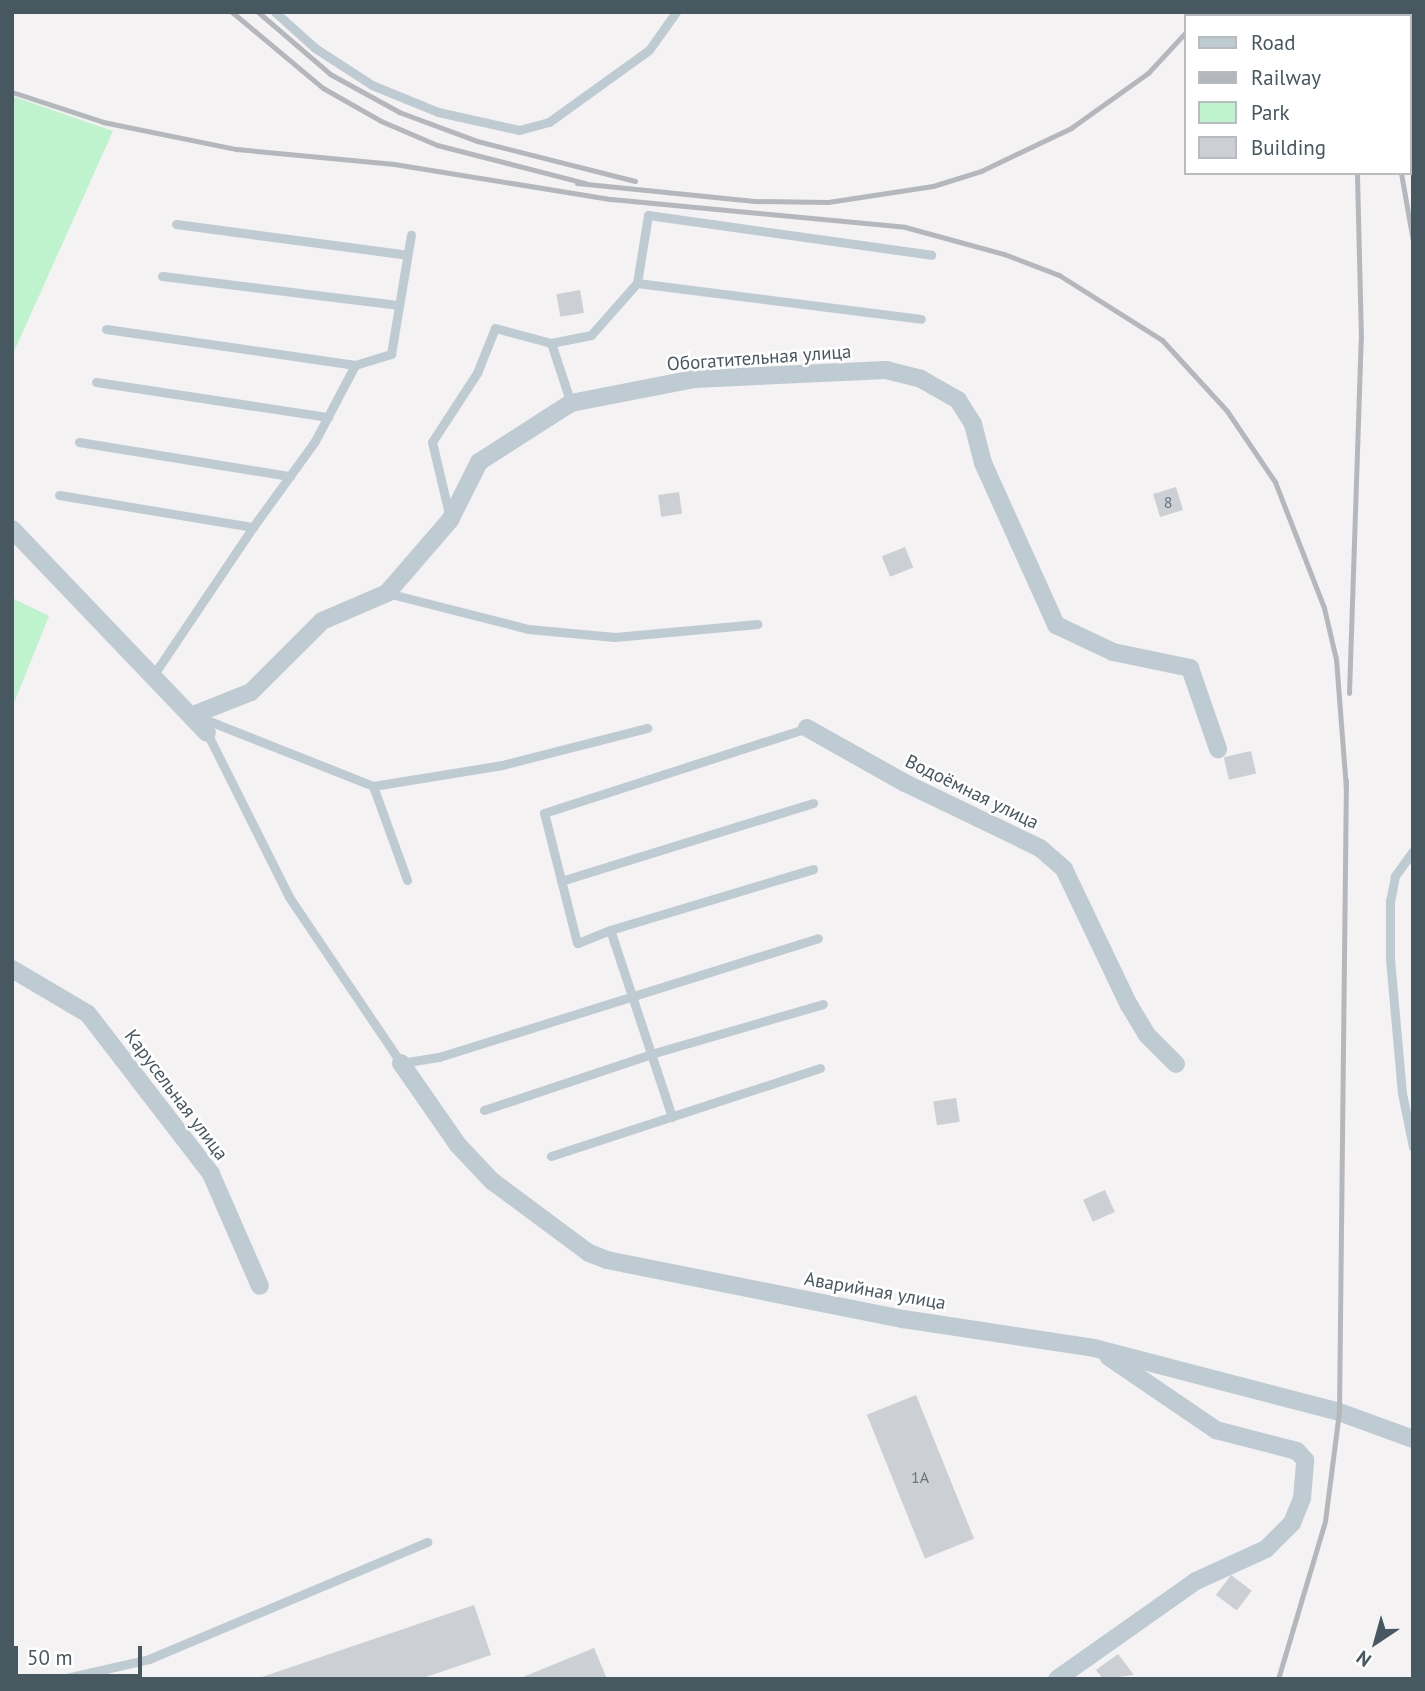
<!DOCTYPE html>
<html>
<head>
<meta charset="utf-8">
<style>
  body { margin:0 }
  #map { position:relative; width:1425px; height:1691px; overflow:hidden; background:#f4f2f2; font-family:"PT Sans",sans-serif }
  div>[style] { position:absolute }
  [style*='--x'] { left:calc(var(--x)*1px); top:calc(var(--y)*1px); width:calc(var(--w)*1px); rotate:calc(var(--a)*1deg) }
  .green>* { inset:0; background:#bff3cd }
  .building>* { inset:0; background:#ccd0d4; transform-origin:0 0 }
  .service>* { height:9px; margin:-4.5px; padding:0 4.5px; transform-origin:4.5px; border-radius:4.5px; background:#bfcbd2 }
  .minor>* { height:18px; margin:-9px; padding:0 9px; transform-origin:9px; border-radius:9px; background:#bfcbd2 }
  .rail>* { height:5px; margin:-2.5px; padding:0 2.5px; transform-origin:2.5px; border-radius:2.5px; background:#b4b8bc }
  span { translate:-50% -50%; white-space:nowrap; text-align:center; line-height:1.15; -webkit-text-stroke:5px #fff; paint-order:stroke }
  .number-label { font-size:16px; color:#69767e }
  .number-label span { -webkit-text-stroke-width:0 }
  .street-label { font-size:19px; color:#485861 }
  .frame { position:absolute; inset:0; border:14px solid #485861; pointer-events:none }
  .legend { position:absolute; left:1184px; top:14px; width:228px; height:161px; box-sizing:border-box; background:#fff; border:2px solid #b6bcc0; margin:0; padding:9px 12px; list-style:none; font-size:21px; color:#485861 }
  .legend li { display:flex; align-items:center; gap:14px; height:35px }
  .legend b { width:35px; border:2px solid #b6bcc0 }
  .north { position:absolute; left:1341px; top:1607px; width:70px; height:70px; -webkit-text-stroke:5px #fff; paint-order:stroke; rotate:216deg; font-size:19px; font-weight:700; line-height:28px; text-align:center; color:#485861 }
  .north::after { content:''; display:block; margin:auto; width:24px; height:32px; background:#485861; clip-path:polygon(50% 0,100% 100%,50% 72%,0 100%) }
  .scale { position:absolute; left:14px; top:1646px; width:128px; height:32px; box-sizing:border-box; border:4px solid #485861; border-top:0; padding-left:9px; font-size:21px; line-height:24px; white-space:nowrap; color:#485861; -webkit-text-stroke:5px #fff; paint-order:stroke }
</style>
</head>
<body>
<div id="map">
  <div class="green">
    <div style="clip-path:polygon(12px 96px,113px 131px,12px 356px)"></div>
    <div style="clip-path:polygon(12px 598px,49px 616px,12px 708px)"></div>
  </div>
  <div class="building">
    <div style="left:580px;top:290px;width:23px;height:24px;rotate:80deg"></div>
    <div style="left:1176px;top:487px;width:24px;height:24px;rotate:73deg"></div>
    <div style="left:679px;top:492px;width:22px;height:21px;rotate:82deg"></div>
    <div style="left:905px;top:547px;width:22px;height:25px;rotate:68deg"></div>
    <div style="left:1251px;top:751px;width:23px;height:28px;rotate:77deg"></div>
    <div style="left:956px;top:1098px;width:24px;height:23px;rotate:81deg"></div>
    <div style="left:1105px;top:1190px;width:24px;height:24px;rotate:66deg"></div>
    <div style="left:916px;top:1395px;width:155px;height:53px;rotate:68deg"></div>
    <div style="left:1231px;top:1575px;width:26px;height:25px;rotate:37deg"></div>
    <div style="clip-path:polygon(474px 1605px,491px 1655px,420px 1679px,256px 1679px)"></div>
    <div style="clip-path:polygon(594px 1648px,607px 1679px,518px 1679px)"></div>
    <div style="clip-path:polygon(1118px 1654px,1134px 1675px,1103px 1679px,1096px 1670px)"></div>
  </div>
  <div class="service">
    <div style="--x:275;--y:12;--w:54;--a:42"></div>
    <div style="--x:315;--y:48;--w:68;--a:33"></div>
    <div style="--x:372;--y:85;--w:71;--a:22.2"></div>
    <div style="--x:438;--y:112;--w:83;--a:12.5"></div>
    <div style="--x:519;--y:130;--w:31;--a:-15"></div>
    <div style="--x:549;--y:122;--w:123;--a:-35.8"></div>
    <div style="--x:649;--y:50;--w:47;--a:-54.6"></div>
    <div style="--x:176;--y:224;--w:233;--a:7.6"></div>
    <div style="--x:162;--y:276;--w:239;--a:7"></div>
    <div style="--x:637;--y:283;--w:69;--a:-80.8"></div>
    <div style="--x:648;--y:215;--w:286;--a:8"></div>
    <div style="--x:106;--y:329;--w:252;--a:8.2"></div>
    <div style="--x:551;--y:343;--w:63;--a:71.6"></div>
    <div style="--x:96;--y:382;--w:235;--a:8.6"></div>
    <div style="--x:79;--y:442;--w:214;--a:9.2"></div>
    <div style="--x:59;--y:495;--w:197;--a:9.4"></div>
    <div style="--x:253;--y:527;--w:176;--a:123.9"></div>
    <div style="--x:450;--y:518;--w:78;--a:-103.3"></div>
    <div style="--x:432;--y:442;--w:82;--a:-56.9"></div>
    <div style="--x:477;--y:373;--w:48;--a:-68.2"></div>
    <div style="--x:495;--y:328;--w:58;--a:15"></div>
    <div style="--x:551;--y:343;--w:41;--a:-11.3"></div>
    <div style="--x:591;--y:335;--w:69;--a:-48.5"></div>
    <div style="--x:637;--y:283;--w:286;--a:7.2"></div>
    <div style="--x:253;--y:527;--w:106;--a:-54.2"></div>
    <div style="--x:315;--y:441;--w:86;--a:-62.2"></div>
    <div style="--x:355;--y:365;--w:38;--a:-17"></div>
    <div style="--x:391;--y:354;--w:121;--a:-80.5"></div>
    <div style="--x:387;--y:593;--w:146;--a:14.3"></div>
    <div style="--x:528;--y:629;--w:87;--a:5.3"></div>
    <div style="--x:615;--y:637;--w:143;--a:-5.2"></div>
    <div style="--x:199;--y:717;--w:187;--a:21.6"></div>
    <div style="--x:373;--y:786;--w:131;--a:-9.2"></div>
    <div style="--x:502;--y:765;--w:150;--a:-14.3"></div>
    <div style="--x:207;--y:733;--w:183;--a:63.4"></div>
    <div style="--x:289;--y:897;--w:200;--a:56"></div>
    <div style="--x:401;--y:1063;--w:38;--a:-9"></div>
    <div style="--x:439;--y:1057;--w:397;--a:-17.4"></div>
    <div style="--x:373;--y:786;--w:100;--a:70.1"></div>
    <div style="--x:1413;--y:851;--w:31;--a:126"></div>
    <div style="--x:1395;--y:876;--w:25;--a:101"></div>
    <div style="--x:1390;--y:901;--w:58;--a:90"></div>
    <div style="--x:1390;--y:959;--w:135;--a:84.9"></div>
    <div style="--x:1402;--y:1093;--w:55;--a:78.5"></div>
    <div style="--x:561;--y:881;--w:264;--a:-17.2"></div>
    <div style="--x:610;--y:930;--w:212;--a:-16.7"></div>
    <div style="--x:484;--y:1110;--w:176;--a:-18.5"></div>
    <div style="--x:651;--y:1054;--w:179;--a:-16.2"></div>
    <div style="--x:672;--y:1117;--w:197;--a:-108.3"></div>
    <div style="--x:610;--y:930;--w:35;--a:158"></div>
    <div style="--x:577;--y:943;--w:134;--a:-104.2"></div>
    <div style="--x:544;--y:813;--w:276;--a:-17.9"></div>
    <div style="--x:551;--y:1156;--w:283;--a:-18.1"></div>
    <div style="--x:62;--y:1679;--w:89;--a:-12.9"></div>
    <div style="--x:149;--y:1659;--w:302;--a:-22.8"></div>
  </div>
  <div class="minor">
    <div style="--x:12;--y:529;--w:282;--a:46.3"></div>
    <div style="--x:193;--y:715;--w:62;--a:-21.6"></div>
    <div style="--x:251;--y:692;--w:100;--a:-45"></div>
    <div style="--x:322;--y:621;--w:71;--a:-23.3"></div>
    <div style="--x:387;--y:593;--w:96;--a:-49.2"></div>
    <div style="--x:450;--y:520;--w:65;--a:-63.4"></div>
    <div style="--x:479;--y:462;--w:109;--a:-32.7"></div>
    <div style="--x:571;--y:403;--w:126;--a:-11"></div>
    <div style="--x:695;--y:379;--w:191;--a:-2.7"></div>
    <div style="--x:886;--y:370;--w:36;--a:14"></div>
    <div style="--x:921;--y:379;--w:43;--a:29.6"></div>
    <div style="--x:958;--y:400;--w:28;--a:58"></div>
    <div style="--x:973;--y:424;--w:40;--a:75.6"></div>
    <div style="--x:983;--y:463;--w:178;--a:65.7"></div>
    <div style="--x:1056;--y:625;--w:63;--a:25.3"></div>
    <div style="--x:1113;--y:652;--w:79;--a:11.7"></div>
    <div style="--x:1190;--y:668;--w:86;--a:70.9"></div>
    <div style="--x:807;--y:728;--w:112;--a:29.3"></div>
    <div style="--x:905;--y:783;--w:150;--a:25.7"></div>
    <div style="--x:1040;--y:848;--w:32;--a:41"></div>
    <div style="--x:1064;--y:869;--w:151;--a:64.5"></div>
    <div style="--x:1129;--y:1005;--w:35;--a:59"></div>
    <div style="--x:1147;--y:1035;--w:41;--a:45"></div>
    <div style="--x:12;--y:969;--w:88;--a:30.6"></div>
    <div style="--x:88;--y:1014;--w:202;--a:52.4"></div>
    <div style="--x:211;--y:1174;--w:122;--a:66.4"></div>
    <div style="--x:401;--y:1063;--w:100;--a:55.2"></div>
    <div style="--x:458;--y:1145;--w:50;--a:46.6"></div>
    <div style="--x:492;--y:1181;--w:121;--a:36.6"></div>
    <div style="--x:589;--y:1253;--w:19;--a:21"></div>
    <div style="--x:607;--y:1260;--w:302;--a:11.3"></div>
    <div style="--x:903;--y:1319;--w:193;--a:8.6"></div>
    <div style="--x:1094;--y:1348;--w:253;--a:14.6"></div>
    <div style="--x:1339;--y:1412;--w:79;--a:20"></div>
    <div style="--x:1057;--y:1679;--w:170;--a:-35.2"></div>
    <div style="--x:1196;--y:1581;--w:77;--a:-24.6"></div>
    <div style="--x:1266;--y:1549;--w:37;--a:-45"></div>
    <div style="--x:1292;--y:1523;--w:27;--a:-68"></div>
    <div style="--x:1302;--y:1498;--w:38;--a:-85"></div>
    <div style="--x:1305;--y:1460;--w:12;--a:-132"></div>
    <div style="--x:1297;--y:1451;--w:84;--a:-165.5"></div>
    <div style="--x:1216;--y:1430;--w:130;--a:-145.7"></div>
  </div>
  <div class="rail">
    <div style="--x:232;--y:12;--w:119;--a:39.9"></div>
    <div style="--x:323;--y:88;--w:67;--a:29.6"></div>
    <div style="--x:381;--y:121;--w:61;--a:23.2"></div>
    <div style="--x:437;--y:145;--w:153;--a:14.4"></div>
    <div style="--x:258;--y:12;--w:95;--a:40.7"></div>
    <div style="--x:330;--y:74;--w:79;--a:28.8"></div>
    <div style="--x:399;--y:112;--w:83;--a:20.4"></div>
    <div style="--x:477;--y:141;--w:163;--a:14.2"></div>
    <div style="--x:1348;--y:12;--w:4;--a:76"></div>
    <div style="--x:1379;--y:12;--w:4;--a:76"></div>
    <div style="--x:1199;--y:16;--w:5;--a:-53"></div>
    <div style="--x:12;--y:92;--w:96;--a:18.2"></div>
    <div style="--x:103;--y:122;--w:136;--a:11.5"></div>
    <div style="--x:236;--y:149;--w:159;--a:5.4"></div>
    <div style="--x:394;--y:164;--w:220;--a:9.2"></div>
    <div style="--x:611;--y:199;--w:295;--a:5.4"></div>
    <div style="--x:905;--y:227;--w:103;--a:15.3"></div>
    <div style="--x:1004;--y:254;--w:59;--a:20.9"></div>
    <div style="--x:1059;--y:275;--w:122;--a:32.3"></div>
    <div style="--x:1162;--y:340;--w:96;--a:47.5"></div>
    <div style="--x:1227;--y:411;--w:86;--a:55.9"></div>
    <div style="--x:1275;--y:482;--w:135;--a:68.7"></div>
    <div style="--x:1324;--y:608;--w:52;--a:76.8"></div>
    <div style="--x:1336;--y:659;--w:129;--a:85.6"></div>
    <div style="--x:1401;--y:173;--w:69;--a:80"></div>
    <div style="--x:577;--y:183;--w:178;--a:5.8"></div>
    <div style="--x:754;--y:201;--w:74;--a:0.8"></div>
    <div style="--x:828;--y:202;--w:106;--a:-8.7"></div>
    <div style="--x:933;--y:186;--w:50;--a:-17.4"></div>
    <div style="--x:981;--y:171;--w:100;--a:-25.5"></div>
    <div style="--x:1071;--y:128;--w:95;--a:-35.5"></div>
    <div style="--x:1148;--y:73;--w:54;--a:-47.2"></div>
    <div style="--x:1349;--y:693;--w:354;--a:-88.1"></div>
    <div style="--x:1361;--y:339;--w:166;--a:-91.4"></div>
    <div style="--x:1278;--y:1679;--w:165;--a:-73.4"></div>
    <div style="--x:1325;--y:1521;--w:110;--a:-82.7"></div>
    <div style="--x:1339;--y:1412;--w:632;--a:-89.37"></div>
  </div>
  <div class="number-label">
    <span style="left:1168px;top:502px">8</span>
    <span style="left:920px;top:1477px">1А</span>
  </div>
  <div class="street-label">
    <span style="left:759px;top:358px;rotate:-4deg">Обогатительная улица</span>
    <span style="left:972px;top:792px;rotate:26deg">Водоёмная улица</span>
    <span style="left:176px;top:1095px;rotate:53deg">Карусельная улица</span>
    <span style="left:875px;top:1291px;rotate:10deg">Аварийная улица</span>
  </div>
  <div class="frame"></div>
  <ul class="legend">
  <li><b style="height:9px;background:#bfcbd2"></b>Road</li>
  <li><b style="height:9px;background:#b4b8bc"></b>Railway</li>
  <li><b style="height:19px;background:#bff3cd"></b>Park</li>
  <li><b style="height:19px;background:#ccd0d4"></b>Building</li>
  </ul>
  <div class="north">N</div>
  <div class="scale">50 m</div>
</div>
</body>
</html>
